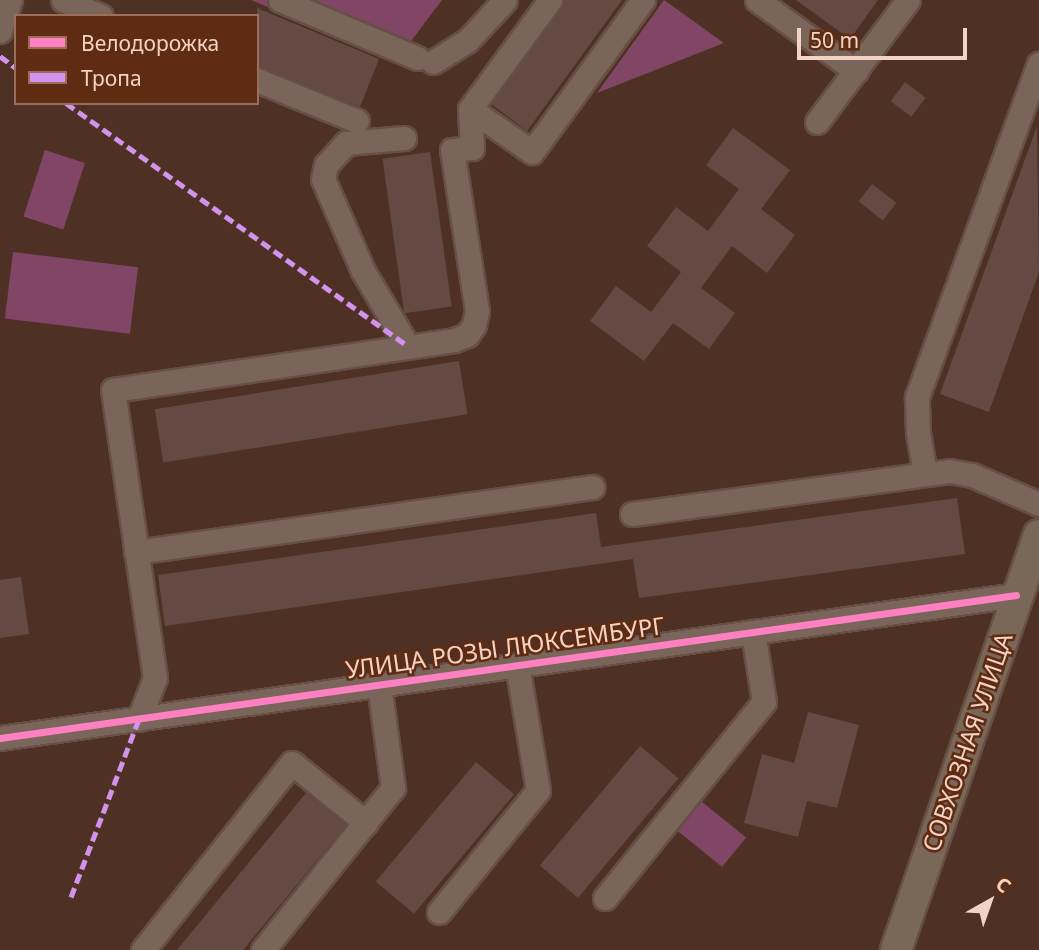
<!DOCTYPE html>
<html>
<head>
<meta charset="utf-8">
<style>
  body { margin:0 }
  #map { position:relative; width:1039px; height:950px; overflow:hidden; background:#4e3124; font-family:"Noto Sans",sans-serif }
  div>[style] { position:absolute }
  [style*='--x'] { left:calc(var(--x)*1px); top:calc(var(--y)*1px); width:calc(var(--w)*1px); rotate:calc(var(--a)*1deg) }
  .green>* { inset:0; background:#814565; transform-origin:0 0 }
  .building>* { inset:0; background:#644a43; transform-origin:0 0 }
  .roads { filter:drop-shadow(2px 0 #674f45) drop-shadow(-2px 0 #674f45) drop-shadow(0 2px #674f45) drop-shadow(0 -2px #674f45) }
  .minor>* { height:23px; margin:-11.5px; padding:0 11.5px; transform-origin:11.5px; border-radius:11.5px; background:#7a655b }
  .major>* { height:30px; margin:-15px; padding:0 15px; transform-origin:15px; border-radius:15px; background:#796757 }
  .quiet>* { height:5px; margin-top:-2.5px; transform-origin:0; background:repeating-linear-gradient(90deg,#d193ec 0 10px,transparent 0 15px) }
  .cycleway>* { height:7px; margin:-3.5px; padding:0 3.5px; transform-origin:3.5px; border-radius:3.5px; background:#ff80c0 }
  span { translate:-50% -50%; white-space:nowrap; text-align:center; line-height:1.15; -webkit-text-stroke:5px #5f2b12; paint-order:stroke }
  .street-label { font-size:24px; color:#f4d3c5 }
  .legend { position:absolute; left:14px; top:14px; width:245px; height:91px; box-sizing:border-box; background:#5f2b12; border:2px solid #9b6e5a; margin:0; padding:9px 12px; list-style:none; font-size:21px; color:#f4d3c5 }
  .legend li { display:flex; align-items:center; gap:14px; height:35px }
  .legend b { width:35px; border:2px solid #9b6e5a }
  .north { position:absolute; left:955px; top:866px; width:70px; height:70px; -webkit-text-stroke:5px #5f2b12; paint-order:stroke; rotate:40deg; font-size:19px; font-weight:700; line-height:28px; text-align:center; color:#f4d3c5 }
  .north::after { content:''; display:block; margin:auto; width:24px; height:32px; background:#f4d3c5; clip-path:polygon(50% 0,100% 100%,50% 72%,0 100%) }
  .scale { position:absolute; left:797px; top:28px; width:170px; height:32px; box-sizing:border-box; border:4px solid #f4d3c5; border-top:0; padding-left:9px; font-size:21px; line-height:24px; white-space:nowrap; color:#f4d3c5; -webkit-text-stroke:5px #5f2b12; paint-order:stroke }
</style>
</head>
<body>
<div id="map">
  <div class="green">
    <div style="clip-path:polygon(251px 0,442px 0,396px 61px)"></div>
    <div style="clip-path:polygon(664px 0,724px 43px,597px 93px)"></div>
    <div style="left:45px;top:150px;width:42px;height:70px;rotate:18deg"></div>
    <div style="left:13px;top:252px;width:126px;height:67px;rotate:7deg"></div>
    <div style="left:701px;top:801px;width:58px;height:38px;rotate:39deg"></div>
  </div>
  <div class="building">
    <div style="clip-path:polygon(564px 0,622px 0,527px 131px,491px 104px,561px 8px)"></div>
    <div style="clip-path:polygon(796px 0,878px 0,850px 39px)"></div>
    <div style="clip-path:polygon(257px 8px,379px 59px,360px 107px,257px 66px)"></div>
    <div style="left:905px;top:82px;width:26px;height:24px;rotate:37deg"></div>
    <div style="clip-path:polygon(1037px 126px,1039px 272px,989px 412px,940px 394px)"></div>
    <div style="clip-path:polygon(733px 128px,790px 170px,761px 209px,795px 235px,767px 273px,732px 246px,701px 288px,735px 313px,709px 349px,673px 323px,644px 361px,590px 321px,616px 286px,651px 312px,681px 272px,647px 246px,676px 207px,708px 231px,739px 189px,706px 165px)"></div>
    <div style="left:430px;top:152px;width:156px;height:48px;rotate:82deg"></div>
    <div style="left:872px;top:184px;width:31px;height:22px;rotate:38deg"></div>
    <div style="left:459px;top:361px;width:54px;height:308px;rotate:81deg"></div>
    <div style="clip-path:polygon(957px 498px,965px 554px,639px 598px,633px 559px,165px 626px,158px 575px,596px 513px,601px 547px)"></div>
    <div style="clip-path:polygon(21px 577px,29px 634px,0 638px,0 580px)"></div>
    <div style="clip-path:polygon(808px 712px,859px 725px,837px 808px,807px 801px,798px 837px,744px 823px,762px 754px,794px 763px)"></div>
    <div style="left:640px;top:746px;width:50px;height:156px;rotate:40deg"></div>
    <div style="left:476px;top:762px;width:50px;height:156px;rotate:40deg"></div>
    <div style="clip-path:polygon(306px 793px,346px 825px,243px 950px,177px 950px)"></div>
  </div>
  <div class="roads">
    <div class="minor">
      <div style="--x:63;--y:0;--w:41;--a:22.8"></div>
      <div style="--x:280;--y:0;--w:149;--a:22.9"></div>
      <div style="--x:757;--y:0;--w:122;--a:35.6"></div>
      <div style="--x:0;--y:31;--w:33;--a:-72"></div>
      <div style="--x:433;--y:62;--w:41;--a:-32.2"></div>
      <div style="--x:468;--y:40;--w:54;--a:-47.2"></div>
      <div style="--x:257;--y:80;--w:108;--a:22.3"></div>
      <div style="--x:470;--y:109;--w:135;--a:-53.7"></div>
      <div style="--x:817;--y:122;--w:152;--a:-53.3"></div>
      <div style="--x:404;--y:138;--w:58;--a:175.1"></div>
      <div style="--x:346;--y:143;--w:30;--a:132"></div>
      <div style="--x:326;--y:165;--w:14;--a:102"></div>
      <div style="--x:323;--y:179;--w:100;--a:66.5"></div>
      <div style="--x:363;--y:271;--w:86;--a:59.3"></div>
      <div style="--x:925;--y:474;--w:43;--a:-99.5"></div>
      <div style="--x:918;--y:432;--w:35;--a:-92"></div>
      <div style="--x:917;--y:397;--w:355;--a:-69.9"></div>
      <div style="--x:632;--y:514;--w:320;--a:-7.7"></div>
      <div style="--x:949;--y:471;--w:23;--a:10"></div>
      <div style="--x:972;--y:475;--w:73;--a:23.4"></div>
      <div style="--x:136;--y:552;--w:461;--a:-8.1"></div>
      <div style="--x:139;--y:719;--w:44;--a:-68.7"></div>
      <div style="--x:155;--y:678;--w:291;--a:-98.3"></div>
      <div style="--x:113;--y:390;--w:345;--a:-8.3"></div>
      <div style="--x:454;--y:340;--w:14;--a:-21"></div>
      <div style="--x:467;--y:335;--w:12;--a:-55"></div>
      <div style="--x:474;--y:325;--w:14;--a:-78"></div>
      <div style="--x:477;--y:311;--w:163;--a:-98.8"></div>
      <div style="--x:452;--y:150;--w:20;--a:-6"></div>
      <div style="--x:472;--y:148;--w:39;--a:-93"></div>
      <div style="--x:470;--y:109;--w:75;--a:34.7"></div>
      <div style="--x:532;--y:152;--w:188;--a:-53.9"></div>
      <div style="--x:0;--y:738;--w:1026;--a:-8.01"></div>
      <div style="--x:605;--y:898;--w:252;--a:-51"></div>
      <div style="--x:764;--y:702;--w:71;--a:-98.9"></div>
      <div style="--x:439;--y:912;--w:157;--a:-50.9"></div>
      <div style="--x:538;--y:790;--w:127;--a:-99.5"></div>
      <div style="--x:143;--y:950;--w:239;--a:-51.5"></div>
      <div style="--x:292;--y:763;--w:95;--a:39"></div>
      <div style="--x:263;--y:950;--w:208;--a:-51.3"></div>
      <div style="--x:393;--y:788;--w:104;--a:-97.7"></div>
    </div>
    <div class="major">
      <div style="--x:896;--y:950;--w:439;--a:-71"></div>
    </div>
  </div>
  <div class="quiet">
    <div style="--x:0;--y:56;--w:20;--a:37"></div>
    <div style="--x:66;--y:103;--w:418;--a:35.4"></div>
    <div style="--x:71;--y:897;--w:191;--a:-69.1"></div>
  </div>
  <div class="cycleway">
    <div style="--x:0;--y:738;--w:1026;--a:-8.01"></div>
  </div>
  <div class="street-label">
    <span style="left:505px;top:647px;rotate:-8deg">УЛИЦА РОЗЫ ЛЮКСЕМБУРГ</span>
    <span style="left:967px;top:742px;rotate:-71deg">СОВХОЗНАЯ УЛИЦА</span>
  </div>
  <ul class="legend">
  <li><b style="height:9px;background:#ff80c0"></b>Велодорожка</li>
  <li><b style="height:9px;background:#d193ec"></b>Тропа</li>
  </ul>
  <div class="north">С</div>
  <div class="scale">50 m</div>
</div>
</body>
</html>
